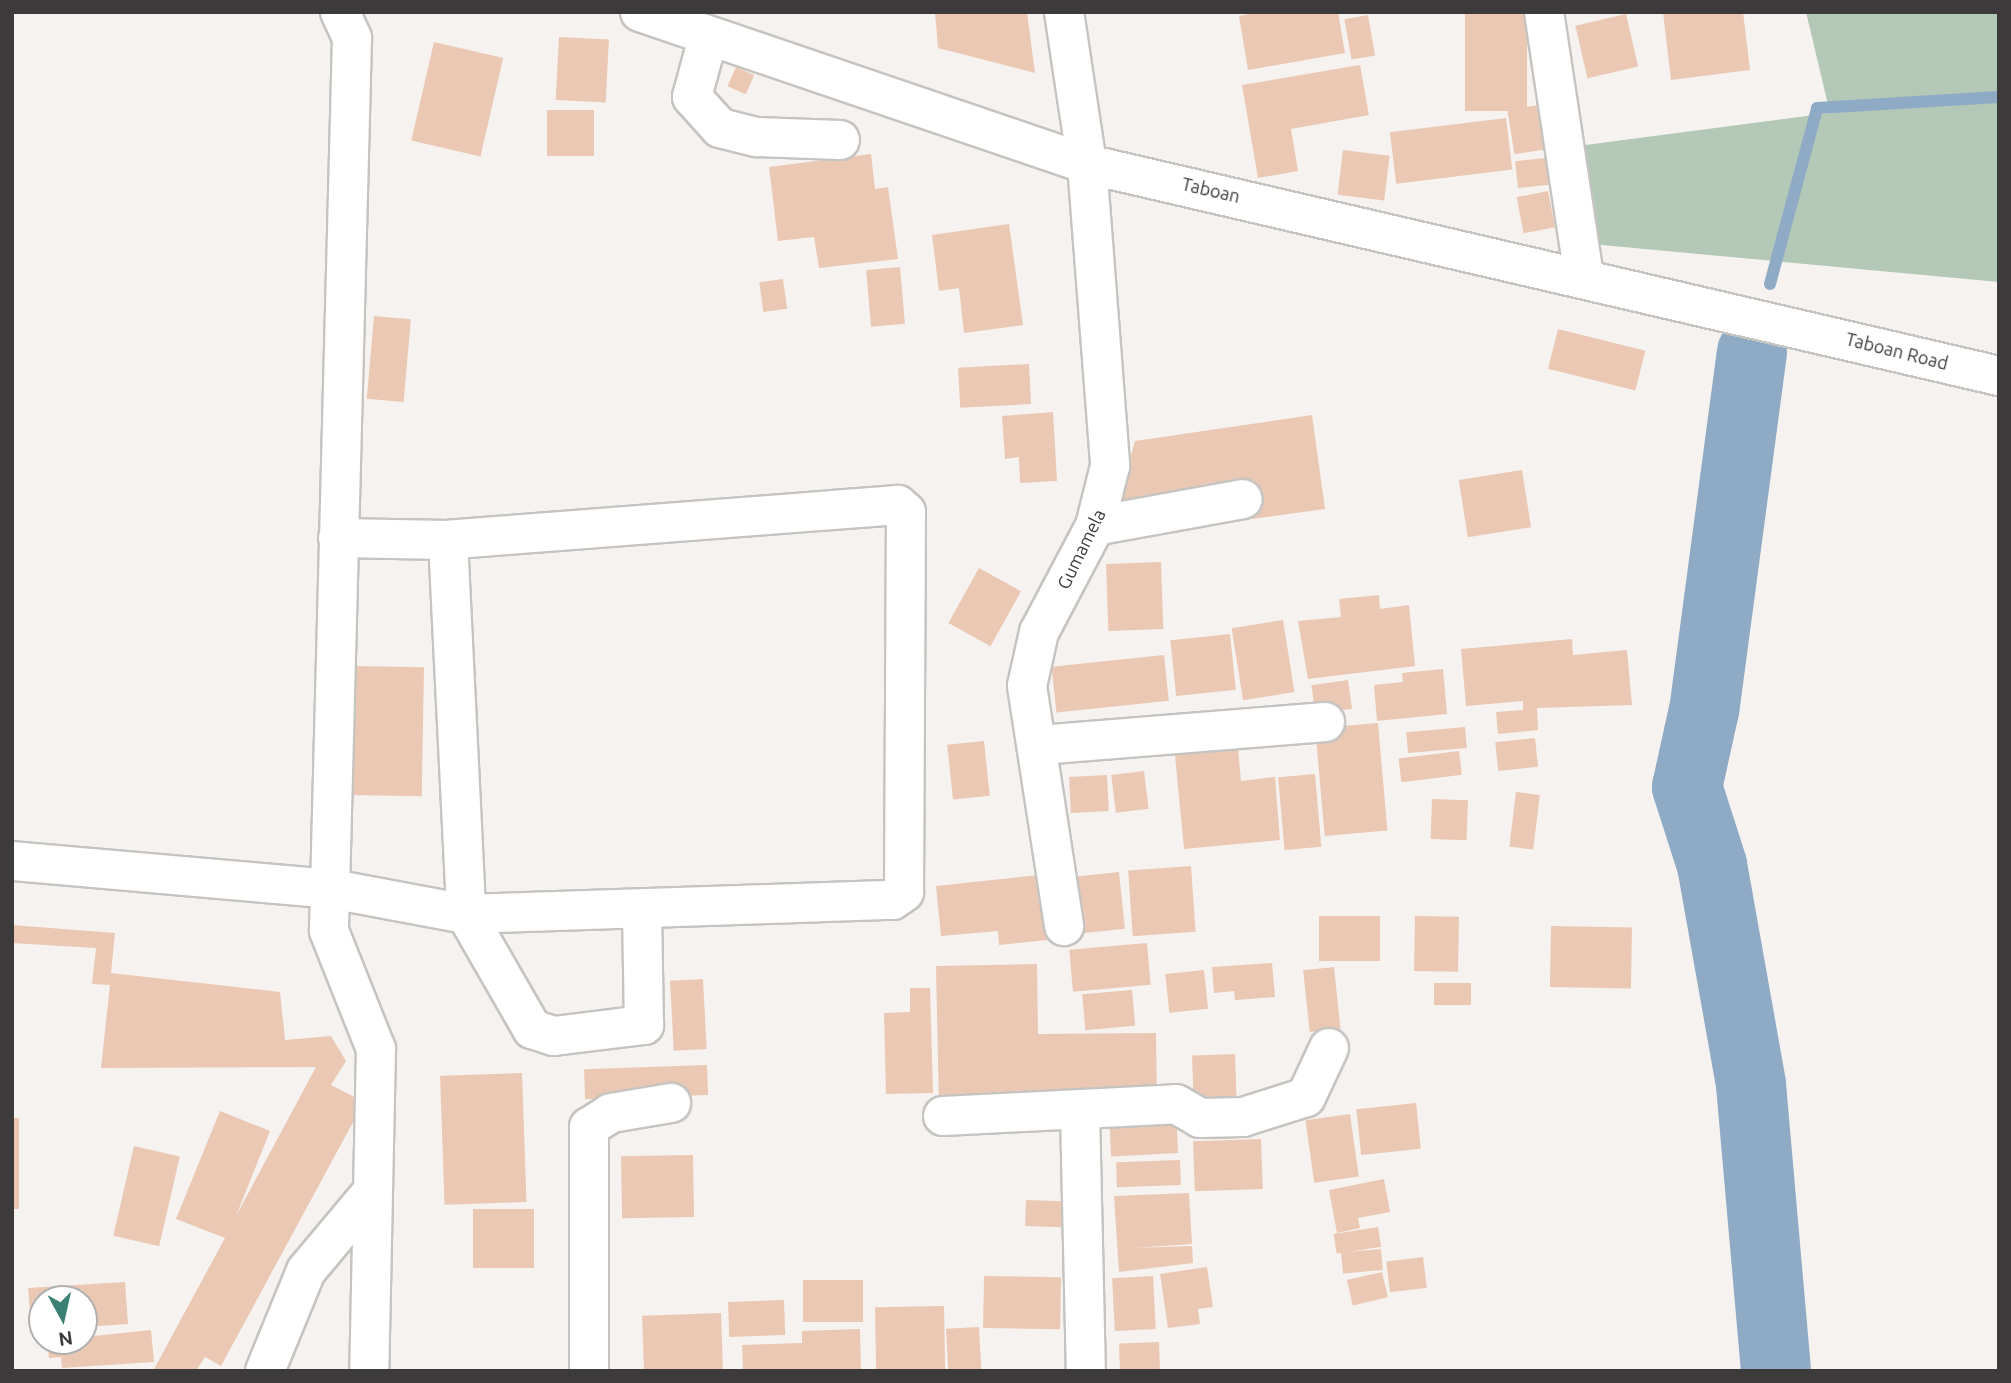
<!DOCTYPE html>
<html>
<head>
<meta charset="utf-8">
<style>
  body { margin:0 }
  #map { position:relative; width:2011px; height:1383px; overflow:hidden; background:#f5f2f0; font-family:Ubuntu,sans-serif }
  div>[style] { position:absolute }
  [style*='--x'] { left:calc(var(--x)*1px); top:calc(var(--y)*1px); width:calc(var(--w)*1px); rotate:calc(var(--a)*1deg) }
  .green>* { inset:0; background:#b3c8b6 }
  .stream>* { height:12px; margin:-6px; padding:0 6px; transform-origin:6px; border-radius:6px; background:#8faac5 }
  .river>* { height:70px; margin:-35px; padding:0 35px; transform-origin:35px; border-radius:35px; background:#8faac5 }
  .building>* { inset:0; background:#ebc8b3; transform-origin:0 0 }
  .roads { filter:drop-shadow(2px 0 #c6c4c1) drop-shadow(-2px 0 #c6c4c1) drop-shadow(0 2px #c6c4c1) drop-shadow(0 -2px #c6c4c1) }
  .minor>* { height:38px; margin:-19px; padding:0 19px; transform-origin:19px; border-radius:19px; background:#fff }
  span { translate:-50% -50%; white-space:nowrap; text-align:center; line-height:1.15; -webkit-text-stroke:5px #fff; paint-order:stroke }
  .street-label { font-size:18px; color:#3c3a3a }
  .frame { position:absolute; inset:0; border:14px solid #3c3a3a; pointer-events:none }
  .north { position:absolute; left:28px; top:1285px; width:70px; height:70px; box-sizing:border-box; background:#fff; border:2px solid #b1b0b0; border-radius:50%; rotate:172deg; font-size:19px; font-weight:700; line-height:28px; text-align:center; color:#3c3a3a }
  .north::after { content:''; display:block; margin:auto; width:24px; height:32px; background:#3c8073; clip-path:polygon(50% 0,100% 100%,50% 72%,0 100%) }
</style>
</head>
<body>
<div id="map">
  <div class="green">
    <div style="clip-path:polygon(1806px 12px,1999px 12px,1999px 282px,1559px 241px,1578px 146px,1830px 113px)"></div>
  </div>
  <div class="stream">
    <div style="--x:1770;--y:284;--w:182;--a:-75"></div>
    <div style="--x:1817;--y:108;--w:182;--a:-3.5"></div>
  </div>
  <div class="river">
    <div style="--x:1752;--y:352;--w:361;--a:97.6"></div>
    <div style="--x:1704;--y:710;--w:79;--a:102.4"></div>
    <div style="--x:1687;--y:787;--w:82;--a:72.2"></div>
    <div style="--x:1712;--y:865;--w:223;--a:79.9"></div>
    <div style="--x:1751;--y:1085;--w:287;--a:85"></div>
  </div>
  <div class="building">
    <div style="clip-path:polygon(935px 12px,1027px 12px,1035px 73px,938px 48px)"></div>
    <div style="clip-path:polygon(1259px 12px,1338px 12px,1345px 53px,1248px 70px,1239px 16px)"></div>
    <div style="left:1465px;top:12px;width:62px;height:99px"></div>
    <div style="clip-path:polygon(1663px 12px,1743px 12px,1750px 70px,1671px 80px)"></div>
    <div style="left:1626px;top:14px;width:54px;height:52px;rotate:77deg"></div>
    <div style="left:1368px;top:15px;width:41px;height:24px;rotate:80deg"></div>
    <div style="left:559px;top:37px;width:50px;height:63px;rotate:3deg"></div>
    <div style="left:434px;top:42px;width:71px;height:101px;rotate:13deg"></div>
    <div style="clip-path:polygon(1360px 65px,1369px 115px,1291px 129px,1298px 171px,1258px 178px,1242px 85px)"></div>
    <div style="left:736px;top:67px;width:20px;height:21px;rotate:24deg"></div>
    <div style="left:1538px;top:105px;width:45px;height:31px;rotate:81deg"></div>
    <div style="left:547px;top:110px;width:47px;height:46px"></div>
    <div style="left:1506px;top:118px;width:52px;height:117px;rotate:83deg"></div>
    <div style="left:1343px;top:150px;width:47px;height:45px;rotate:7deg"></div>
    <div style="clip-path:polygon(871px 154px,875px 189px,888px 187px,898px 259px,819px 268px,814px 237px,778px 241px,769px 167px)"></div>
    <div style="left:1546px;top:158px;width:27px;height:31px;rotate:84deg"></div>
    <div style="left:1548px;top:191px;width:37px;height:32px;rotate:79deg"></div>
    <div style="clip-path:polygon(1009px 224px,1023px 325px,964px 333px,959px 288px,939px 291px,932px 235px)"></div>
    <div style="left:900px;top:267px;width:57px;height:34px;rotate:85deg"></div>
    <div style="left:783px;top:279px;width:30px;height:24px;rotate:82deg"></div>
    <div style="left:374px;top:316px;width:37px;height:83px;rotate:5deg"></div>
    <div style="left:1558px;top:329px;width:90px;height:41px;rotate:14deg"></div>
    <div style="left:1029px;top:364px;width:40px;height:71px;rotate:87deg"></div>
    <div style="clip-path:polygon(1053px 412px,1057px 481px,1020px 483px,1019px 457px,1005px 459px,1002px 416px)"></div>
    <div style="clip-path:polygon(1312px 415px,1325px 509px,1252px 519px,1248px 496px,1114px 516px,1135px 441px)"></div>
    <div style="left:1522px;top:470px;width:58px;height:64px;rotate:81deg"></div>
    <div style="left:1161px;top:562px;width:67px;height:55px;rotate:88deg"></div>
    <div style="left:979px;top:568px;width:48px;height:63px;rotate:29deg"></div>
    <div style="clip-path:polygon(1379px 595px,1380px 609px,1409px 605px,1415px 666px,1308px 679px,1298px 621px,1341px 617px,1339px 599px)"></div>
    <div style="left:1283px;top:620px;width:73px;height:52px;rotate:81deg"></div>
    <div style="left:1230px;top:634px;width:56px;height:60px;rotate:84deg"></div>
    <div style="clip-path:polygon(1572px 639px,1573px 655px,1627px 650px,1632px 705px,1537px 708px,1538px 730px,1498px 734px,1496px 712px,1523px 710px,1523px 701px,1466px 706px,1461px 649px)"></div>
    <div style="left:1164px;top:655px;width:46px;height:113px;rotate:84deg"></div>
    <div style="left:350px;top:666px;width:74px;height:129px;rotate:1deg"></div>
    <div style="clip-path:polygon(1443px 669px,1447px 714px,1377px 721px,1374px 685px,1403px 682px,1402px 673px)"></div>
    <div style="left:1348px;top:680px;width:29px;height:37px;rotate:82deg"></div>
    <div style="left:1378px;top:723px;width:108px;height:63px;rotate:85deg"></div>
    <div style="left:1465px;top:727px;width:21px;height:59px;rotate:85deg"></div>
    <div style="left:1535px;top:738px;width:29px;height:40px;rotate:84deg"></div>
    <div style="left:984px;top:741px;width:55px;height:37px;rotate:84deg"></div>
    <div style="clip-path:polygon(1238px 748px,1241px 781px,1275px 777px,1280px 840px,1184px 849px,1175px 755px)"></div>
    <div style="left:1459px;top:751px;width:24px;height:61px;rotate:83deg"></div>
    <div style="left:1144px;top:771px;width:38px;height:33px;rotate:83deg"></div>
    <div style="left:1315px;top:774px;width:73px;height:37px;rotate:85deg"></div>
    <div style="left:1107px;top:775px;width:36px;height:38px;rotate:87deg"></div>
    <div style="left:1516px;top:792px;width:24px;height:55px;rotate:7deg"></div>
    <div style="left:1432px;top:799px;width:36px;height:40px;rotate:2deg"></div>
    <div style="left:1191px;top:866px;width:66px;height:63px;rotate:86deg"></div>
    <div style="left:1119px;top:872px;width:57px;height:48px;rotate:84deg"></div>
    <div style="clip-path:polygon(1049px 874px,1056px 939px,999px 945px,998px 931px,941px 936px,936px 886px)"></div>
    <div style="left:1380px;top:916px;width:45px;height:61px;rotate:90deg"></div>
    <div style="left:1415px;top:916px;width:44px;height:55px;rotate:1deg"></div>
    <div style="clip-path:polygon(12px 925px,115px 933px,111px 973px,280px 992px,285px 1040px,331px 1036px,346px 1061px,331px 1085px,364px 1102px,221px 1366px,205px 1357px,196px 1371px,153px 1371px,225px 1238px,176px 1219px,220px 1111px,270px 1131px,236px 1216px,316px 1067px,101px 1068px,110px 985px,92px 984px,96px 948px,12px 943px)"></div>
    <div style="left:1551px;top:926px;width:81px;height:61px;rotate:1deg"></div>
    <div style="left:1147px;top:943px;width:42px;height:78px;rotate:85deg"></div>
    <div style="clip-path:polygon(1272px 963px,1275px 997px,1235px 1000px,1234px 991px,1214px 993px,1212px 967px)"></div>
    <div style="clip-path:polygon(1037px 964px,1038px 1034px,1156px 1033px,1157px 1105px,939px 1108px,936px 966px)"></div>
    <div style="left:1334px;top:967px;width:62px;height:31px;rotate:84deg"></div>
    <div style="left:1204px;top:970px;width:39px;height:39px;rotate:84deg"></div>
    <div style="left:703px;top:979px;width:70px;height:33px;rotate:87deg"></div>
    <div style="left:1434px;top:983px;width:37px;height:22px"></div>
    <div style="clip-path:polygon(910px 988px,930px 988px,933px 1093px,886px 1094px,884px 1013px,910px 1012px)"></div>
    <div style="left:1132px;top:990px;width:36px;height:50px;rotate:85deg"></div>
    <div style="left:1235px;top:1054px;width:49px;height:43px;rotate:88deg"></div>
    <div style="left:707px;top:1065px;width:30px;height:123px;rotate:88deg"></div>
    <div style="left:522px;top:1073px;width:129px;height:82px;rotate:88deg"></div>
    <div style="left:1416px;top:1103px;width:46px;height:60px;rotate:84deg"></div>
    <div style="left:1176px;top:1113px;width:40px;height:67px;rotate:87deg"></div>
    <div style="left:1350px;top:1114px;width:63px;height:45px;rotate:82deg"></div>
    <div style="left:12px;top:1118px;width:7px;height:91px"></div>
    <div style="left:1261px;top:1139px;width:50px;height:68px;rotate:88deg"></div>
    <div style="left:134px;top:1146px;width:47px;height:92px;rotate:13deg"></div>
    <div style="left:693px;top:1155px;width:62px;height:72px;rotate:89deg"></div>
    <div style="left:1180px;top:1160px;width:25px;height:64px;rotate:88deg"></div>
    <div style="clip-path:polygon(1384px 1179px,1390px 1212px,1358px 1218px,1360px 1228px,1337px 1233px,1329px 1190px)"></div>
    <div style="clip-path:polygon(1189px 1193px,1192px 1244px,1134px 1248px,1192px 1246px,1193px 1263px,1119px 1272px,1114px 1196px)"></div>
    <div style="left:1026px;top:1200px;width:50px;height:26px;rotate:2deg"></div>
    <div style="left:473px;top:1209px;width:61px;height:59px"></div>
    <div style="left:1378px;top:1227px;width:20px;height:45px;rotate:81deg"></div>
    <div style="left:1381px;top:1249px;width:21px;height:40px;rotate:85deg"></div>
    <div style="left:1423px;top:1257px;width:31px;height:37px;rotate:83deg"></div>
    <div style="clip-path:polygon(1207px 1267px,1213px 1307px,1198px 1309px,1200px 1324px,1168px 1328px,1160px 1274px)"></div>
    <div style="left:1382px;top:1272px;width:26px;height:36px;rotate:77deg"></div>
    <div style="left:984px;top:1276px;width:77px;height:52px;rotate:1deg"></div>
    <div style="left:1153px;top:1276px;width:53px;height:41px;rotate:87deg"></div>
    <div style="left:863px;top:1280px;width:42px;height:60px;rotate:90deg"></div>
    <div style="clip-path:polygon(125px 1282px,128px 1324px,84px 1327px,84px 1299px,42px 1299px,42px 1323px,31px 1323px,28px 1288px)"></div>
    <div style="left:784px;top:1300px;width:35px;height:56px;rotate:88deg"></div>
    <div style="left:944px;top:1306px;width:65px;height:69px;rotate:89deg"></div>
    <div style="left:721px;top:1313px;width:58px;height:79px;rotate:88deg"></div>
    <div style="left:979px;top:1327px;width:44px;height:33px;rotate:87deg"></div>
    <div style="clip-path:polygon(860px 1329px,861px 1371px,743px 1371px,742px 1345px,802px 1343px,802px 1331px)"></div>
    <div style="clip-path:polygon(151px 1330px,154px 1362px,62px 1368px,61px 1357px,49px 1358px,47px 1341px)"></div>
    <div style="left:1159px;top:1342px;width:29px;height:40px;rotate:88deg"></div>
  </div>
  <div class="roads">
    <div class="minor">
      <div style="--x:340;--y:12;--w:29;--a:65"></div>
      <div style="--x:352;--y:38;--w:893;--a:91.48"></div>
      <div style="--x:329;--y:931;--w:127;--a:68.3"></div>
      <div style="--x:376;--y:1049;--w:322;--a:91.2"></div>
      <div style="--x:640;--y:12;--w:472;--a:18.8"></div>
      <div style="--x:1087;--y:164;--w:936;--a:13.09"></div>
      <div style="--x:1064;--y:12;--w:154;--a:81.4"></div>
      <div style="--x:1087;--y:164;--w:303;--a:85.6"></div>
      <div style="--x:1110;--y:466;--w:62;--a:104"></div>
      <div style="--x:1095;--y:526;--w:120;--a:117.8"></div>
      <div style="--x:1039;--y:632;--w:55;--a:102.5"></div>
      <div style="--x:1027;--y:686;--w:243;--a:81.2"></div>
      <div style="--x:1544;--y:12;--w:266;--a:81.4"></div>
      <div style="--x:708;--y:38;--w:61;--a:105.2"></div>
      <div style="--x:692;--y:97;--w:42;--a:47.9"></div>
      <div style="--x:720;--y:128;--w:38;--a:14"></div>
      <div style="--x:757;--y:137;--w:83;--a:2.1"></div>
      <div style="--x:1095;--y:526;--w:150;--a:-10.3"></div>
      <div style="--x:448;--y:540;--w:374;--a:87.2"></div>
      <div style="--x:466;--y:914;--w:133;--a:60.1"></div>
      <div style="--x:532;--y:1029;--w:23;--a:18"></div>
      <div style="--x:554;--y:1036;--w:91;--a:-7"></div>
      <div style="--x:644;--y:1025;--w:116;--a:-91"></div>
      <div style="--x:1040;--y:745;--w:286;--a:-4.6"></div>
      <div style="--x:12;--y:861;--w:321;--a:5"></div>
      <div style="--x:332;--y:889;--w:136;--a:10.6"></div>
      <div style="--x:466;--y:914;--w:427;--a:-1.9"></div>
      <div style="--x:893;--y:900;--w:14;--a:-36"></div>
      <div style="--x:904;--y:892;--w:380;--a:-89.7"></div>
      <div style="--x:906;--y:512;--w:11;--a:-139"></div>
      <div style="--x:898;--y:505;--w:451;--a:175.6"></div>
      <div style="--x:448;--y:540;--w:110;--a:-179"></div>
      <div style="--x:1080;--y:1112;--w:259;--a:88.7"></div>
      <div style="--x:943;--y:1116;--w:233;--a:-2.9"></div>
      <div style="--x:1176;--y:1104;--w:28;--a:30"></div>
      <div style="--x:1200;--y:1118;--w:43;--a:-1.3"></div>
      <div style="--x:1243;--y:1117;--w:66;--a:-17.6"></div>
      <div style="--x:1306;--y:1097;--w:54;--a:-64.9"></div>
      <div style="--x:265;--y:1371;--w:108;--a:-67.7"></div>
      <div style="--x:306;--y:1271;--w:104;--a:-50.1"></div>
      <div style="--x:589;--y:1371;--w:244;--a:-90"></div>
      <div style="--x:589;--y:1127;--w:26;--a:-32"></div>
      <div style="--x:611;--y:1113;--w:61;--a:-9.5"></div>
    </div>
  </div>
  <div class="street-label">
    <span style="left:1211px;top:190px;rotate:13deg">Taboan</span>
    <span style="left:1897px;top:351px;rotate:14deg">Taboan Road</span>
    <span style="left:1081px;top:549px;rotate:-64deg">Gumamela</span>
  </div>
  <div class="frame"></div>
  <div class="north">N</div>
</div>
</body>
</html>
